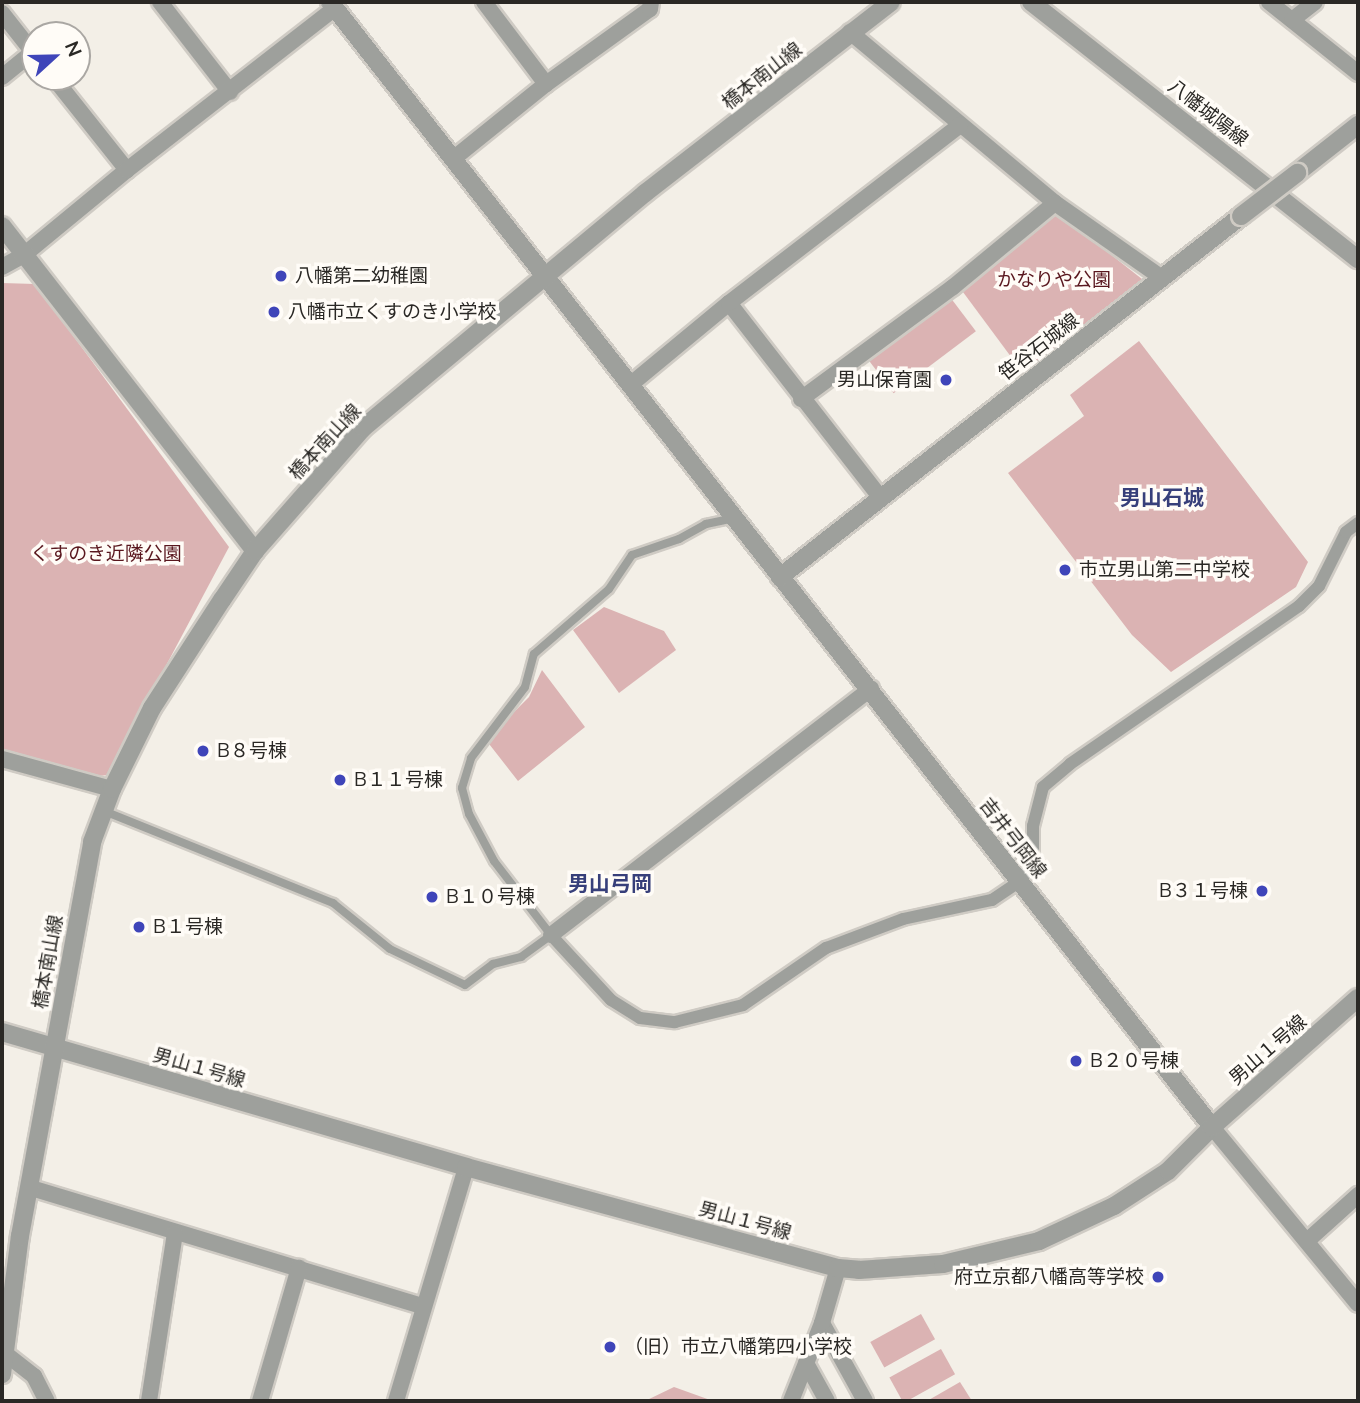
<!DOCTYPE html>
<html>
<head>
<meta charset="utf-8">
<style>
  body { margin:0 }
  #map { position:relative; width:1360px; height:1403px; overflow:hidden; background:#f3efe7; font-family:Mulish,"Noto Sans JP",sans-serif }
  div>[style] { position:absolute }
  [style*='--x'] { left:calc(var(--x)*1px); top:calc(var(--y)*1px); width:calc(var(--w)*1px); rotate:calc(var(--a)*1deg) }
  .green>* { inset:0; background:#dbb3b3; transform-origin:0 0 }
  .roads { filter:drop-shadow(2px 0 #cfcbc4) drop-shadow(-2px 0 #cfcbc4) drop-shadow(0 2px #cfcbc4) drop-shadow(0 -2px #cfcbc4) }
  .service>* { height:8px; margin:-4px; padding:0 4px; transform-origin:4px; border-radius:4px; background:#9ea09c }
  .pedestrian>* { height:12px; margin:-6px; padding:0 6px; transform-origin:6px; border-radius:6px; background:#9ea09c }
  .minor>* { height:16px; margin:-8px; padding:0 8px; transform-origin:8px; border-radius:8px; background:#9ea09c }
  .tertiary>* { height:18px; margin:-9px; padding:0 9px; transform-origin:9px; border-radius:9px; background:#9ea09c }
  .bridges { filter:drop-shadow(2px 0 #cfcbc4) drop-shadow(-2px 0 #cfcbc4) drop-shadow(0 2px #cfcbc4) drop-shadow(0 -2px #cfcbc4) }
  .tertiary-bridge>* { height:18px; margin:-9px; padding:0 9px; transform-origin:9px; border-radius:9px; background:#9ea09c }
  .dots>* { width:19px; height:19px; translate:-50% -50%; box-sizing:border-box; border:4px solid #fffcf7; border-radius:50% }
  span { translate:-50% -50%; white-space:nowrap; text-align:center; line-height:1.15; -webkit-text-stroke:7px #fffcf7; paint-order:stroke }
  .street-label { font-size:19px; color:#2a2825 }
  .poi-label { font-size:19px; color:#2a2825 }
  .left { translate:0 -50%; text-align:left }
  .right { translate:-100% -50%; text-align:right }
  .park-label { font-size:19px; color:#59171e }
  .neighbourhood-label { font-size:21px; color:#373f7a; font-weight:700 }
  .frame { position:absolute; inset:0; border:4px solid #2a2825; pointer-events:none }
  .north { position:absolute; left:21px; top:21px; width:70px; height:70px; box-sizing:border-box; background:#fffcf7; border:2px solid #aaa7a3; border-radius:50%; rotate:68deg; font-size:19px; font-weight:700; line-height:28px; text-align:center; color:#2a2825 }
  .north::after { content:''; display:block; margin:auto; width:24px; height:32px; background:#3f45b9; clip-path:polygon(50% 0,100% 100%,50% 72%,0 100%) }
</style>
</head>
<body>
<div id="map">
  <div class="green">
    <div style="clip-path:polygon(1054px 210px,1142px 279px,1023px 373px,960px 288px)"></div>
    <div style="clip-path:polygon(2px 283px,35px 284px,229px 547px,108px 775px,99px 776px,2px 749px)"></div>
    <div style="left:950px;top:297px;width:43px;height:103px;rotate:53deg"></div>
    <div style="clip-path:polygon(1139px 341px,1308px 562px,1296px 587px,1171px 672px,1132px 635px,1008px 473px,1084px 416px,1070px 395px)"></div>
    <div style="clip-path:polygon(604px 607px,664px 631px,676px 650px,619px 693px,573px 630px)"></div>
    <div style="clip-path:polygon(542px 670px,585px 727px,518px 781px,486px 740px,529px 697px)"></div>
    <div style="left:921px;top:1314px;width:29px;height:58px;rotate:61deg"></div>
    <div style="left:941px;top:1349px;width:29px;height:59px;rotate:61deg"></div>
    <div style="clip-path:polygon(960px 1382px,972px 1401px,927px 1401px)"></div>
    <div style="clip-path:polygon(674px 1387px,713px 1401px,645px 1401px)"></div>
  </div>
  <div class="roads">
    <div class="service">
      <div style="--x:104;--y:811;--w:247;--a:21.9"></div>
      <div style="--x:333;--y:903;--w:73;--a:38.9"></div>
      <div style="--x:390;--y:949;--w:83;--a:25.6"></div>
      <div style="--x:465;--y:985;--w:35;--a:-37"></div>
      <div style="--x:493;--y:964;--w:29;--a:-14"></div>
      <div style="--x:521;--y:957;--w:37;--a:-36"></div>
      <div style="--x:551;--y:935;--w:93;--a:-127.6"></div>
      <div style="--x:494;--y:861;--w:53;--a:-118"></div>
      <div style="--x:469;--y:814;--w:27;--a:-105"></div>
      <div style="--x:462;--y:788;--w:31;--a:-73"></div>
      <div style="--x:471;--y:758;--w:89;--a:-52.7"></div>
      <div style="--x:525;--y:687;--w:34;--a:-75"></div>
      <div style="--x:534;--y:654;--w:99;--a:-40.9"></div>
      <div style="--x:609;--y:589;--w:41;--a:-55.9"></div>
      <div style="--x:632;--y:555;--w:50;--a:-18.8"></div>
      <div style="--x:679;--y:539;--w:31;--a:-29"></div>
      <div style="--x:706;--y:524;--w:29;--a:-12"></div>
    </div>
    <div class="pedestrian">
      <div style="--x:551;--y:935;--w:88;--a:47.3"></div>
      <div style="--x:611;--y:1000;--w:34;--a:32"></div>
      <div style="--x:640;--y:1018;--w:35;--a:7"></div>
      <div style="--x:675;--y:1022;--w:70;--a:-14"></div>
      <div style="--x:743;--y:1005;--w:101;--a:-34.5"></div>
      <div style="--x:826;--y:948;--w:82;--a:-20.6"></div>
      <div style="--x:903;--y:919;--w:91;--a:-12.1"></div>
      <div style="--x:992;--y:900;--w:34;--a:-34"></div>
      <div style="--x:1020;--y:881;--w:22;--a:-54"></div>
      <div style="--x:1033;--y:863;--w:37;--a:-90"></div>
      <div style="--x:1033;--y:826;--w:40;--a:-75.6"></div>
      <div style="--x:1043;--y:787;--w:35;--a:-40"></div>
      <div style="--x:1070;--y:764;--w:278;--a:-34.6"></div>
      <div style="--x:1299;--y:606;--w:28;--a:-45"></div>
      <div style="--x:1319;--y:586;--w:60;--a:-63.4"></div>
      <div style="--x:1346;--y:532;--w:15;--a:-37"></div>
    </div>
    <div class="minor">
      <div style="--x:160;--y:2;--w:114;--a:52.1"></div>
      <div style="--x:484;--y:2;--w:103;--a:52.9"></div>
      <div style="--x:1269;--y:2;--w:114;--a:38.6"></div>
      <div style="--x:2;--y:13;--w:53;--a:51.8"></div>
      <div style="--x:1292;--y:20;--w:29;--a:-38"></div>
      <div style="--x:850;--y:32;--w:267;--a:39.8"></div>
      <div style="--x:1055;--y:203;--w:131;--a:35"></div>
      <div style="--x:2;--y:77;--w:40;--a:-39"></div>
      <div style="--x:53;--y:77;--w:119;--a:51.5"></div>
      <div style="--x:453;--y:159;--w:119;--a:-38.9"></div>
      <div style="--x:546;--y:84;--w:128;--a:-35.8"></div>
      <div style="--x:650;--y:9;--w:7;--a:-82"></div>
      <div style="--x:2;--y:267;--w:26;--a:-29"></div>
      <div style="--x:25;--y:254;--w:132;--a:-39.5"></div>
      <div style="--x:127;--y:170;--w:264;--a:-37.9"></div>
      <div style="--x:729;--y:303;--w:247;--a:52.1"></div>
      <div style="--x:630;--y:385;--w:129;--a:-39.6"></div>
      <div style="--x:729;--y:303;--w:292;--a:-37.6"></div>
      <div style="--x:801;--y:399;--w:189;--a:-36.4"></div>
      <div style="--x:953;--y:287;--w:132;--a:-39.5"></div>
      <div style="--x:2;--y:759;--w:114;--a:15.3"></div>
      <div style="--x:551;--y:935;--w:404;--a:-37.6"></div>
      <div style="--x:1212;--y:1127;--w:229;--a:50.5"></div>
      <div style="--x:31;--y:1188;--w:409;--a:16.8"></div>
      <div style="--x:1307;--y:1241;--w:69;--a:-42"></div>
      <div style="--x:822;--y:1323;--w:89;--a:61.1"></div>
      <div style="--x:2;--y:1351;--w:41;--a:38"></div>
      <div style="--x:34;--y:1376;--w:28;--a:63"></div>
      <div style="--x:806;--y:1363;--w:43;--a:61.1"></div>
      <div style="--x:149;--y:1401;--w:170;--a:-81.2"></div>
      <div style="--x:260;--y:1401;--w:139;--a:-73.7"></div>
      <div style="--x:396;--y:1401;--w:244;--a:-73.3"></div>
      <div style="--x:791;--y:1401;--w:84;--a:-68.3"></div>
      <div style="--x:822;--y:1323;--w:57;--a:-73.8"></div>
    </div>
    <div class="tertiary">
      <div style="--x:330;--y:2;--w:1430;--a:51.9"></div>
      <div style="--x:1031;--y:2;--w:416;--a:38.2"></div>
      <div style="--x:1297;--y:173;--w:78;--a:-38.2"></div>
      <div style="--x:2;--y:226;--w:412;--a:52.1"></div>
      <div style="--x:780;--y:577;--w:586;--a:-38.06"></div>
      <div style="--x:2;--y:1032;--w:483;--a:16.2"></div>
      <div style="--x:466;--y:1167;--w:385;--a:15.2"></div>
      <div style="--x:838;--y:1268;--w:21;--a:5"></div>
      <div style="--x:859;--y:1270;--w:84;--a:-4.1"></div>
      <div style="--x:943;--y:1264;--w:99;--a:-13.5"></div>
      <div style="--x:1039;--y:1241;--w:83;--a:-25"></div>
      <div style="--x:1114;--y:1206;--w:64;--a:-32.9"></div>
      <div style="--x:1168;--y:1171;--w:62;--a:-45"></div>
      <div style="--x:1212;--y:1127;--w:195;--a:-41.5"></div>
      <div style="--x:2;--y:1374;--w:139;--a:-82.6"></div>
      <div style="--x:20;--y:1236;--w:401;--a:-79.6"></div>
      <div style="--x:92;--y:842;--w:57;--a:-69.3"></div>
      <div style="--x:112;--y:789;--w:90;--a:-63.7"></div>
      <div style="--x:152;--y:708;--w:129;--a:-57.1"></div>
      <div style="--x:222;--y:600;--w:59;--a:-56"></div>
      <div style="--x:255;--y:551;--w:164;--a:-48.7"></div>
      <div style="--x:363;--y:428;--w:367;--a:-39.8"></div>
      <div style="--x:645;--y:193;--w:311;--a:-37.8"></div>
    </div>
  </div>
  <div class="bridges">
    <div class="tertiary-bridge">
      <div style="--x:1241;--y:216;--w:71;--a:-37.5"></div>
    </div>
  </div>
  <div class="dots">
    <div style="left:281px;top:276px;background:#3f45b9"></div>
    <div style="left:274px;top:312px;background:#3f45b9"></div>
    <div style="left:946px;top:380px;background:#3f45b9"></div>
    <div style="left:1065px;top:570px;background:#3f45b9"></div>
    <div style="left:203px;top:751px;background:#3f45b9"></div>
    <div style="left:340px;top:780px;background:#3f45b9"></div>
    <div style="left:1262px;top:891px;background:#3f45b9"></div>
    <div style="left:432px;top:897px;background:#3f45b9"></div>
    <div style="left:139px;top:927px;background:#3f45b9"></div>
    <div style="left:1076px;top:1061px;background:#3f45b9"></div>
    <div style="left:1158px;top:1277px;background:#3f45b9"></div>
    <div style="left:610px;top:1347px;background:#3f45b9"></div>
  </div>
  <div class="street-label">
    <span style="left:762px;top:76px;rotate:-38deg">橋本南山線</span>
    <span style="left:1208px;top:113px;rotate:38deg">八幡城陽線</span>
    <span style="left:1039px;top:347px;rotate:-38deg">笹谷石城線</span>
    <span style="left:325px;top:442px;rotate:-47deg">橋本南山線</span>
    <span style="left:1013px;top:838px;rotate:52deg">吉井弓岡線</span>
    <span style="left:48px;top:962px;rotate:-80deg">橋本南山線</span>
    <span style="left:1268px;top:1050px;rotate:-41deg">男山１号線</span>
    <span style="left:199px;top:1068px;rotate:16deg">男山１号線</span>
    <span style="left:745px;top:1221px;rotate:15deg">男山１号線</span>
  </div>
  <div class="poi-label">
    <span class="left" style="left:295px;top:276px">八幡第二幼稚園</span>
    <span class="left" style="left:288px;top:312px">八幡市立くすのき小学校</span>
    <span class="right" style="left:932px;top:380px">男山保育園</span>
    <span class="left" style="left:1079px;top:570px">市立男山第二中学校</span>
    <span class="left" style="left:217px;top:751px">B８号棟</span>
    <span class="left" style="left:354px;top:780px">B１１号棟</span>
    <span class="right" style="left:1248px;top:891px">B３１号棟</span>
    <span class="left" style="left:446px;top:897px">B１０号棟</span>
    <span class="left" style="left:153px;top:927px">B１号棟</span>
    <span class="left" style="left:1090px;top:1061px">B２０号棟</span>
    <span class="right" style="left:1144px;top:1277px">府立京都八幡高等学校</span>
    <span class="left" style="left:624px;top:1347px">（旧）市立八幡第四小学校</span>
  </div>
  <div class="park-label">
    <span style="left:1054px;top:280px">かなりや公園</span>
    <span style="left:106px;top:554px">くすのき近隣公園</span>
  </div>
  <div class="neighbourhood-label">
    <span style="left:1162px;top:497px">男山石城</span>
    <span style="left:610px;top:883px">男山弓岡</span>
  </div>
  <div class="frame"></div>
  <div class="north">N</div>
</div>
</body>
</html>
